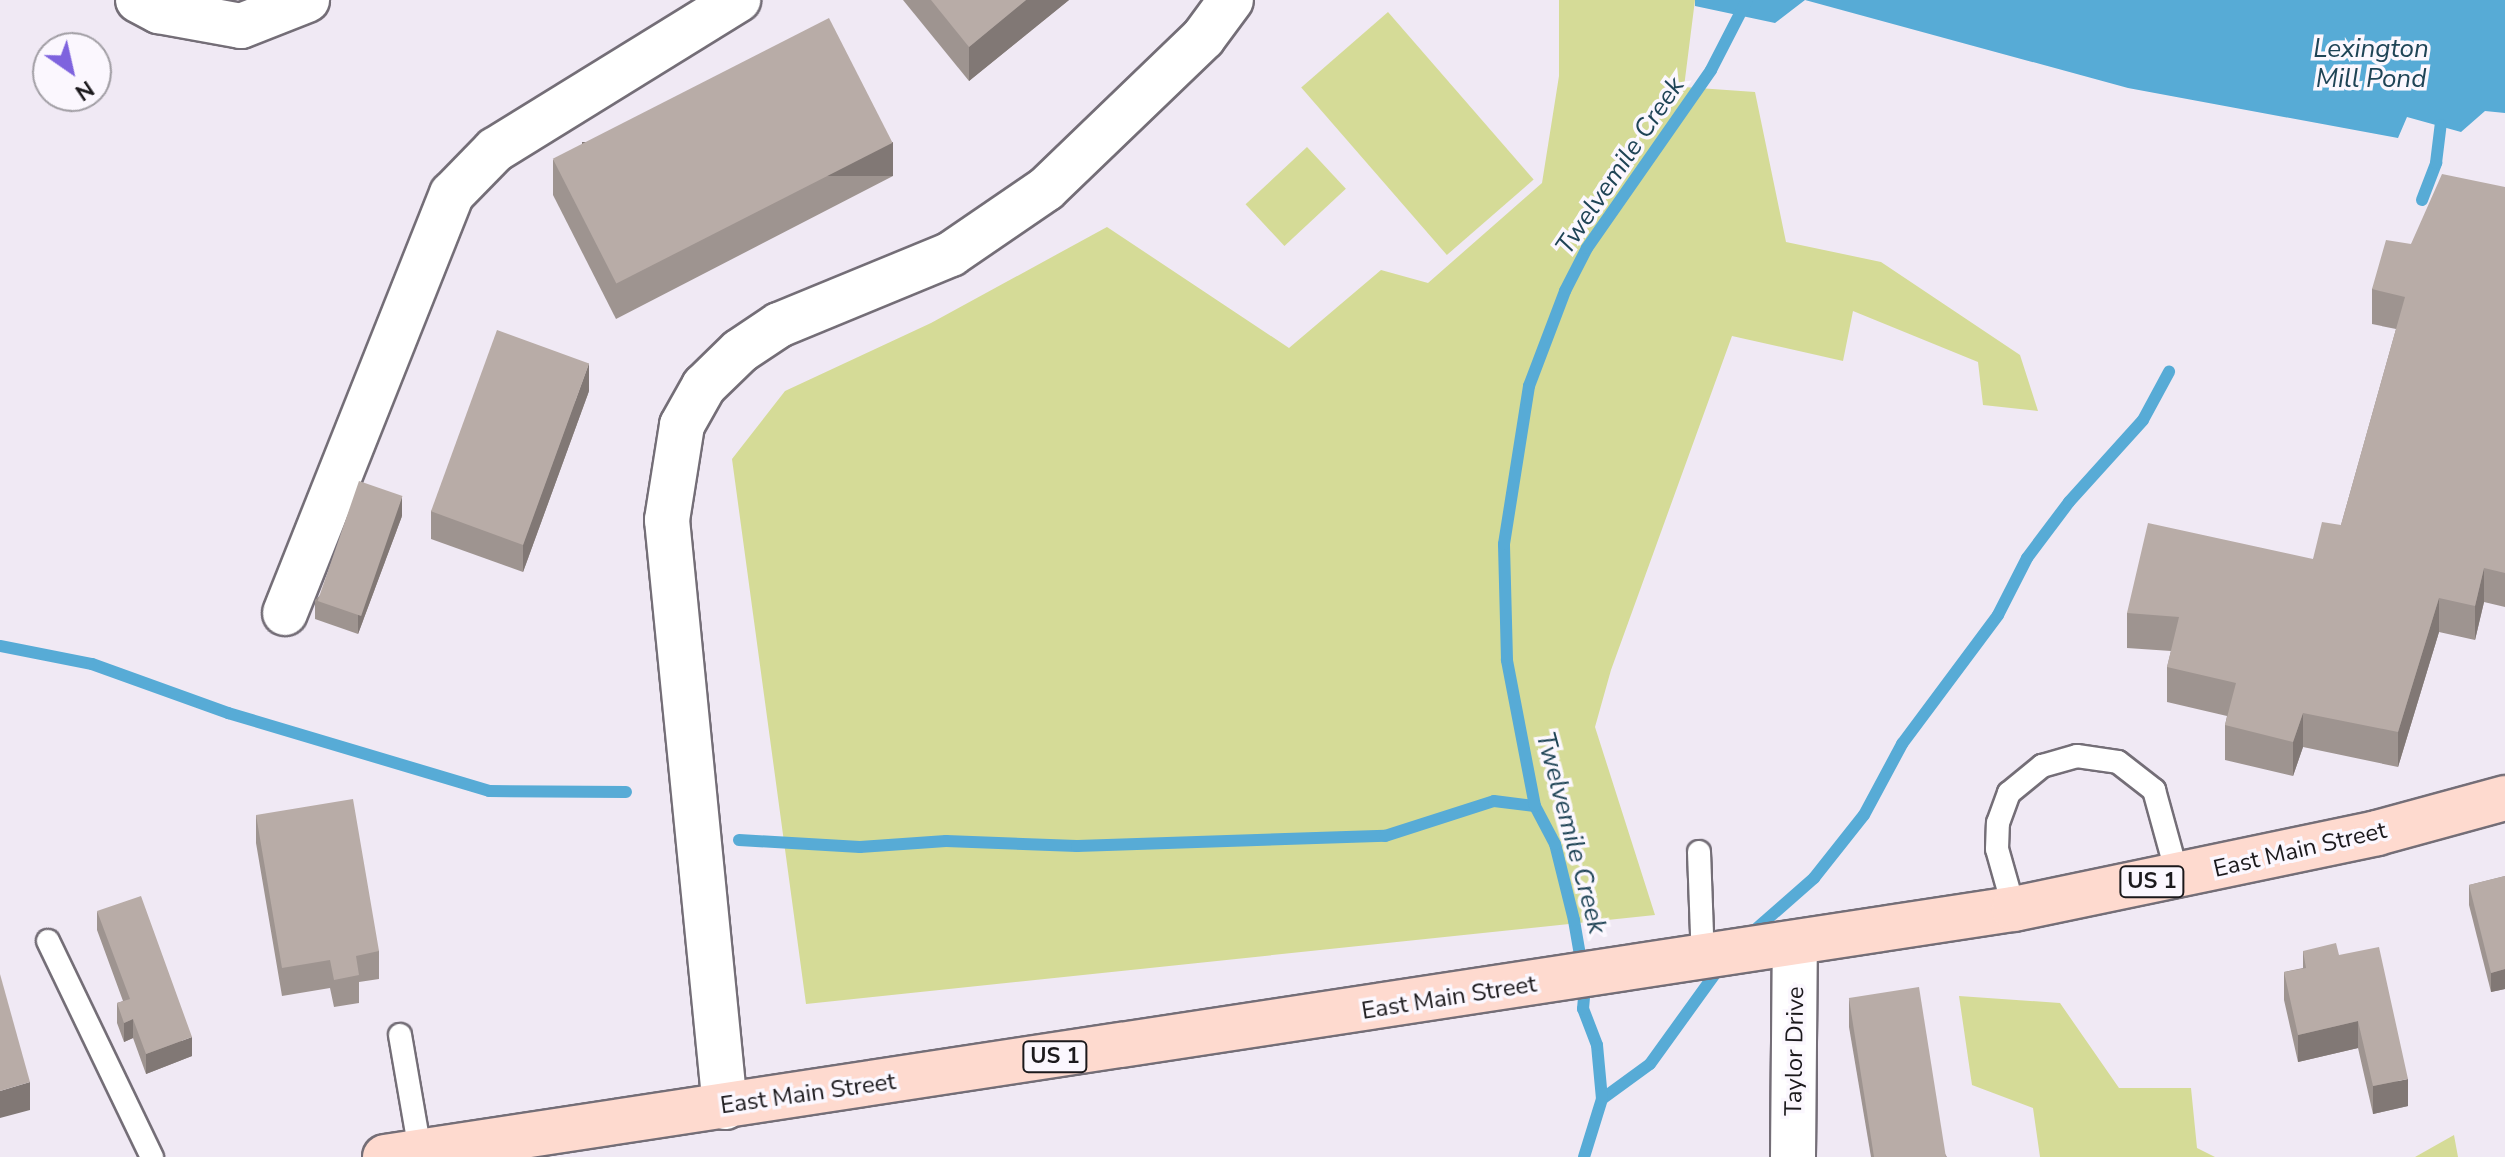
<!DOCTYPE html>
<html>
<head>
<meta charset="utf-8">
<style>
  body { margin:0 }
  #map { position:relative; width:2505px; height:1157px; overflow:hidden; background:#f0e9f4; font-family:"Nunito Sans",sans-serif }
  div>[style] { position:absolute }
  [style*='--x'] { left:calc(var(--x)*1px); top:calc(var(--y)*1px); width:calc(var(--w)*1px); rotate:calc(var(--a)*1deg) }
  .green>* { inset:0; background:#d5db97; transform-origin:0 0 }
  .water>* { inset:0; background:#57abd6 }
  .stream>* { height:12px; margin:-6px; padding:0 6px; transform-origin:6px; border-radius:6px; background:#57abd6 }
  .roads { filter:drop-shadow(2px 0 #746e77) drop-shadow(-2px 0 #746e77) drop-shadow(0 2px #746e77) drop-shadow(0 -2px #746e77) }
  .lane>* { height:22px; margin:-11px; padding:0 11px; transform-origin:11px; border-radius:11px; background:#fff }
  .street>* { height:44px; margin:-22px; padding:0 22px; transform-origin:22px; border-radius:22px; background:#fff }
  .primary>* { height:44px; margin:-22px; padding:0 22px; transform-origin:22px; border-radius:22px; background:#fedacf }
  .wall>* { inset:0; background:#9e9490 }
  .shaded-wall>* { inset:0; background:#817875; transform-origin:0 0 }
  .building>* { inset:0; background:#b8aca7; transform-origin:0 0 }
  span { translate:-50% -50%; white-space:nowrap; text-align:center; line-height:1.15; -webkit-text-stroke:7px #fbf7fe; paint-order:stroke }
  .shield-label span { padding:2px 6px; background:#fbf7fe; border:2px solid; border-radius:6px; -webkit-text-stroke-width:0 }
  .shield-label { font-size:22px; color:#1b191c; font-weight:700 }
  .street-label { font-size:24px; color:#1b191c }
  .water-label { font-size:26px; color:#1f4456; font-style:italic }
  .north { position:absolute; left:32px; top:32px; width:80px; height:80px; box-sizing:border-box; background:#fbf7fe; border:2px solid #a19ea4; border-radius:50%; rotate:146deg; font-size:22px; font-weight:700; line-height:32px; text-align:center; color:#1b191c }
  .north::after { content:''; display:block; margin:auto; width:28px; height:36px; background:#7e63de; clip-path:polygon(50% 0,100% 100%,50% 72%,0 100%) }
</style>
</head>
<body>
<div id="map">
  <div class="green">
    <div style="clip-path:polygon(1559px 0,1695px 0,1684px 87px,1755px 92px,1786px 242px,1881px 262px,2020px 355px,2038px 411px,1983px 405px,1978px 362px,1853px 311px,1843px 361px,1732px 336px,1611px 670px,1595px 727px,1655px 915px,806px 1004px,732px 459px,785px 391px,931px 323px,1107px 227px,1289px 348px,1381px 270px,1428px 283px,1542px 183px,1559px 76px)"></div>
    <div style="left:1388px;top:12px;width:222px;height:115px;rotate:49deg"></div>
    <div style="left:1307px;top:147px;width:57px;height:84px;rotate:47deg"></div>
    <div style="clip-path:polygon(1959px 996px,2060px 1003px,2119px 1088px,2191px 1088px,2197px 1148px,2215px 1157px,2040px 1157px,2033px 1108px,1972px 1085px)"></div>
    <div style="clip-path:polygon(2454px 1135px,2458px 1157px,2414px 1157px,2415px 1157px)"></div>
  </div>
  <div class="water">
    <div style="clip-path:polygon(1695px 0,2505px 0,2505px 113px,2485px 111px,2461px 132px,2407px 117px,2398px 138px,2128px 88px,1805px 0,1775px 23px,1695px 6px)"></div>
  </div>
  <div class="stream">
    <div style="--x:2422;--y:200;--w:40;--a:-69"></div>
    <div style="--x:2436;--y:163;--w:38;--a:-83"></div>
    <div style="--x:0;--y:646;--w:94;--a:11.1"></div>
    <div style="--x:92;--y:664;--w:145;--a:19.8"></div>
    <div style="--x:228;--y:713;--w:272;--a:16.6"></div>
    <div style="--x:489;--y:791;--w:137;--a:0.4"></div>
    <div style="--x:739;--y:840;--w:121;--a:3.3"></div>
    <div style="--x:860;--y:847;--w:86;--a:-4"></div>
    <div style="--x:946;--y:841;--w:131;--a:2.2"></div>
    <div style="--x:1077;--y:846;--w:308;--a:-1.9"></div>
    <div style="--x:1385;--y:836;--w:114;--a:-17.8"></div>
    <div style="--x:1494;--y:801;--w:41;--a:7"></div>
    <div style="--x:1748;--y:936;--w:88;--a:-41.3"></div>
    <div style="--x:1814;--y:878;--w:80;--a:-51.6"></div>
    <div style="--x:1864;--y:815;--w:81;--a:-61.8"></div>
    <div style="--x:1902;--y:744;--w:161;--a:-53.3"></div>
    <div style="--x:1998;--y:615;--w:64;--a:-63"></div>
    <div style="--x:2027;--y:558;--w:70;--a:-53.1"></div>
    <div style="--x:2069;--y:502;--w:110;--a:-47.9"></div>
    <div style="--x:2143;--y:420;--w:55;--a:-61.6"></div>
    <div style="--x:1602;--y:1099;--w:59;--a:-36.1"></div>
    <div style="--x:1650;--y:1064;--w:123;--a:-54.2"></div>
    <div style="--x:1584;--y:1157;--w:61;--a:-72.8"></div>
    <div style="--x:1602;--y:1099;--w:54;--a:-95.3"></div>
    <div style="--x:1597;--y:1045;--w:39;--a:-111"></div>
    <div style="--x:1583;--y:1009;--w:25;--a:-85"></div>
    <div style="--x:1585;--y:984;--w:65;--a:-99.8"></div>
    <div style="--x:1574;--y:920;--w:78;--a:-104"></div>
    <div style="--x:1555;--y:844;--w:43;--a:-117.8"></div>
    <div style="--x:1535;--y:806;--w:149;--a:-100.9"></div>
    <div style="--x:1507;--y:660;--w:116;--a:-91.5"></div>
    <div style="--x:1504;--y:544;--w:160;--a:-81"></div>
    <div style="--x:1529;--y:386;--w:102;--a:-69.2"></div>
    <div style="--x:1565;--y:291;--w:48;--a:-62.9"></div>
    <div style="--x:1587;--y:248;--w:217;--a:-55.1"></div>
    <div style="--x:1711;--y:70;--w:79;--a:-62.8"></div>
  </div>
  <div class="roads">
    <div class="lane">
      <div style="--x:1699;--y:852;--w:107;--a:87.9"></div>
      <div style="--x:2014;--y:909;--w:62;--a:-105.8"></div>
      <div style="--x:1997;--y:849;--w:26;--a:-88"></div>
      <div style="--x:1998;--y:823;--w:32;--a:-70"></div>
      <div style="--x:2009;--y:793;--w:43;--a:-39.3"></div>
      <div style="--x:2042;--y:766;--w:36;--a:-16"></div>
      <div style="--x:2077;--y:756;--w:41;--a:8.3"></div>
      <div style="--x:2118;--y:762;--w:46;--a:37.9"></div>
      <div style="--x:2154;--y:790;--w:90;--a:74.6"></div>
      <div style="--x:48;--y:941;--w:240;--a:64.3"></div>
      <div style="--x:400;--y:1035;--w:118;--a:80.2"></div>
    </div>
    <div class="street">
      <div style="--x:138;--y:0;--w:24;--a:28"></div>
      <div style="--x:159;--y:11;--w:83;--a:10.4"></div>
      <div style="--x:241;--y:26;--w:71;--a:-21.5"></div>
      <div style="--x:285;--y:613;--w:451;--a:-68.3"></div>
      <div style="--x:452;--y:194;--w:62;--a:-45.7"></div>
      <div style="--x:495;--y:150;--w:286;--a:-31.7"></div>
      <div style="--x:725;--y:1107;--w:590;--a:-95.64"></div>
      <div style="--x:667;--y:520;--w:96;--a:-81"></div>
      <div style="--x:682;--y:425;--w:45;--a:-60.6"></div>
      <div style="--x:704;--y:386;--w:50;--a:-44.2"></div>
      <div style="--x:740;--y:351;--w:47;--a:-33.7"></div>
      <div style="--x:779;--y:325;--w:186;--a:-22.4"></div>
      <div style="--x:951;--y:254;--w:115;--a:-34.4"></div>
      <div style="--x:1046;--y:189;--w:218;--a:-43.9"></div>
      <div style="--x:1203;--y:38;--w:47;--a:-53.6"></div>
      <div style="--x:1793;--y:1157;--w:213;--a:-89.5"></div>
    </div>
    <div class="primary">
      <div style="--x:385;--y:1157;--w:1648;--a:-8.66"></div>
      <div style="--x:2014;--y:909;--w:371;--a:-11.8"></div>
      <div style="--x:2377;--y:833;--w:133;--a:-15.3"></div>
    </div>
  </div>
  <div class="wall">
    <div style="clip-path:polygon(903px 0,1069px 0,969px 81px)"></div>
    <div style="clip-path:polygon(553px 160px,893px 176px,616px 319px,553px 195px)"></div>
    <div style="clip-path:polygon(2505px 187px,2505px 607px,2484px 602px,2475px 640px,2439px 632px,2398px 767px,2303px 747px,2293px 776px,2225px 760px,2225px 725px,2227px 716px,2167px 702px,2167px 667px,2171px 651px,2127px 648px,2127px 613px,2313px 559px,2341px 525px,2396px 329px,2372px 324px,2372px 289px,2411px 244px)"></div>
    <div style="clip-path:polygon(589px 391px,523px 572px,431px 539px,431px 511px)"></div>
    <div style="clip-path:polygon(402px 516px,358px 634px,315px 619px,315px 600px)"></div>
    <div style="clip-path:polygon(256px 815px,379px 951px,379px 979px,359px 982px,359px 1003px,334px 1007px,330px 988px,282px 996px,256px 843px)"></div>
    <div style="clip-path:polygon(2505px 876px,2505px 989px,2491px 992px,2469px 905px,2469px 885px)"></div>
    <div style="clip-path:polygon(97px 911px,192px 1056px,146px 1074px,133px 1038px,124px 1042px,117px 1023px,117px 1003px,123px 1001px,97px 930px)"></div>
    <div style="clip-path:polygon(2303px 951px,2339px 955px,2408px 1106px,2373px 1114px,2358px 1048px,2298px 1062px,2284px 1000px,2284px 972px,2303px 968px)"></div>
    <div style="clip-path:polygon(1849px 999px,1947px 1157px,1871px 1157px,1849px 1027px)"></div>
  </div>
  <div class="shaded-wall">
    <div style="clip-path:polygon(1026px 0,1069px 0,969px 81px,969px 47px)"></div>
    <div style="left:893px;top:142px;width:34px;height:311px;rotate:90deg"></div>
    <div style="clip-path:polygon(589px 363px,589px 391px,523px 572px,523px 544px)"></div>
    <div style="clip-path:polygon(402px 496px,402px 516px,358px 634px,358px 615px)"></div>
    <div style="clip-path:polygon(2484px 568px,2484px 602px,2475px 640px,2475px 606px)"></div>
    <div style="clip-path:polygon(2439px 598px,2439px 632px,2398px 767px,2398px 732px)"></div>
    <div style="clip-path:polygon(2303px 713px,2303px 747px,2293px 776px,2293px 742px)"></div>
    <div style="clip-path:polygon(2505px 969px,2505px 989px,2491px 992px,2491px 973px)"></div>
    <div style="clip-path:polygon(133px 1019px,133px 1038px,124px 1042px,124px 1023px)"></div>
    <div style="clip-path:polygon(2358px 1021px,2358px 1048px,2298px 1062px,2298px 1035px)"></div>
    <div style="clip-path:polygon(192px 1037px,192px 1056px,146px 1074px,146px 1054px)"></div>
    <div style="clip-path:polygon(2408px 1079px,2408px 1106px,2373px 1114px,2373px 1086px)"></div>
    <div style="clip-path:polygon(30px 1082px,30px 1110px,0 1118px,0 1091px)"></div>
  </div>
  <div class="building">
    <div style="clip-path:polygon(931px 0,1026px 0,969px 47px)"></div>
    <div style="left:829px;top:18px;width:140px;height:310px;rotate:63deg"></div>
    <div style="clip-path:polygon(2442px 174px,2505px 187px,2505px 573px,2484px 568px,2475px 606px,2439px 598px,2398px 732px,2303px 713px,2293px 742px,2225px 725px,2236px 683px,2167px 667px,2179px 617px,2127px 613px,2148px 523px,2313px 559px,2322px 522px,2341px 525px,2405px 297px,2372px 289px,2386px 240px,2411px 244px)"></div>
    <div style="left:497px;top:330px;width:98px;height:193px;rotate:20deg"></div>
    <div style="left:359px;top:481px;width:46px;height:127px;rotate:19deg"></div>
    <div style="clip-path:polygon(353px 799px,379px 951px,356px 956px,359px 975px,334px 980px,330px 960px,282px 968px,256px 815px)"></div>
    <div style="clip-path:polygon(2505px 876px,2505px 969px,2491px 973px,2469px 885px)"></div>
    <div style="clip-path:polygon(141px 896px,192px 1037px,146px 1054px,133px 1019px,124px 1023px,117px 1003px,130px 999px,97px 911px)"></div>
    <div style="clip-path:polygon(2336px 943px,2339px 955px,2379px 947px,2408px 1079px,2373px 1086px,2358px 1021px,2298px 1035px,2284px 972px,2306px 968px,2303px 951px)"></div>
    <div style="clip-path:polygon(0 974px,30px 1082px,0 1091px)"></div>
    <div style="left:1919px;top:987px;width:172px;height:71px;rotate:81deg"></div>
  </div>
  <div class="shield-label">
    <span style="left:2152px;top:882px">US 1</span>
    <span style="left:1055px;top:1057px">US 1</span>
  </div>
  <div class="street-label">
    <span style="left:2300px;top:850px;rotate:-13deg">East Main Street</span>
    <span style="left:1449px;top:998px;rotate:-9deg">East Main Street</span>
    <span style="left:1795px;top:1051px;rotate:-89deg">Taylor Drive</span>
    <span style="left:808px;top:1094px;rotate:-8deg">East Main Street</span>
  </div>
  <div class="water-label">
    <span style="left:2371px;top:64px">Lexington<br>Mill Pond</span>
    <span style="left:1620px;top:166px;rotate:-56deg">Twelvemile Creek</span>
    <span style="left:1571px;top:833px;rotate:75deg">Twelvemile Creek</span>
  </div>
  <div class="north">N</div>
</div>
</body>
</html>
